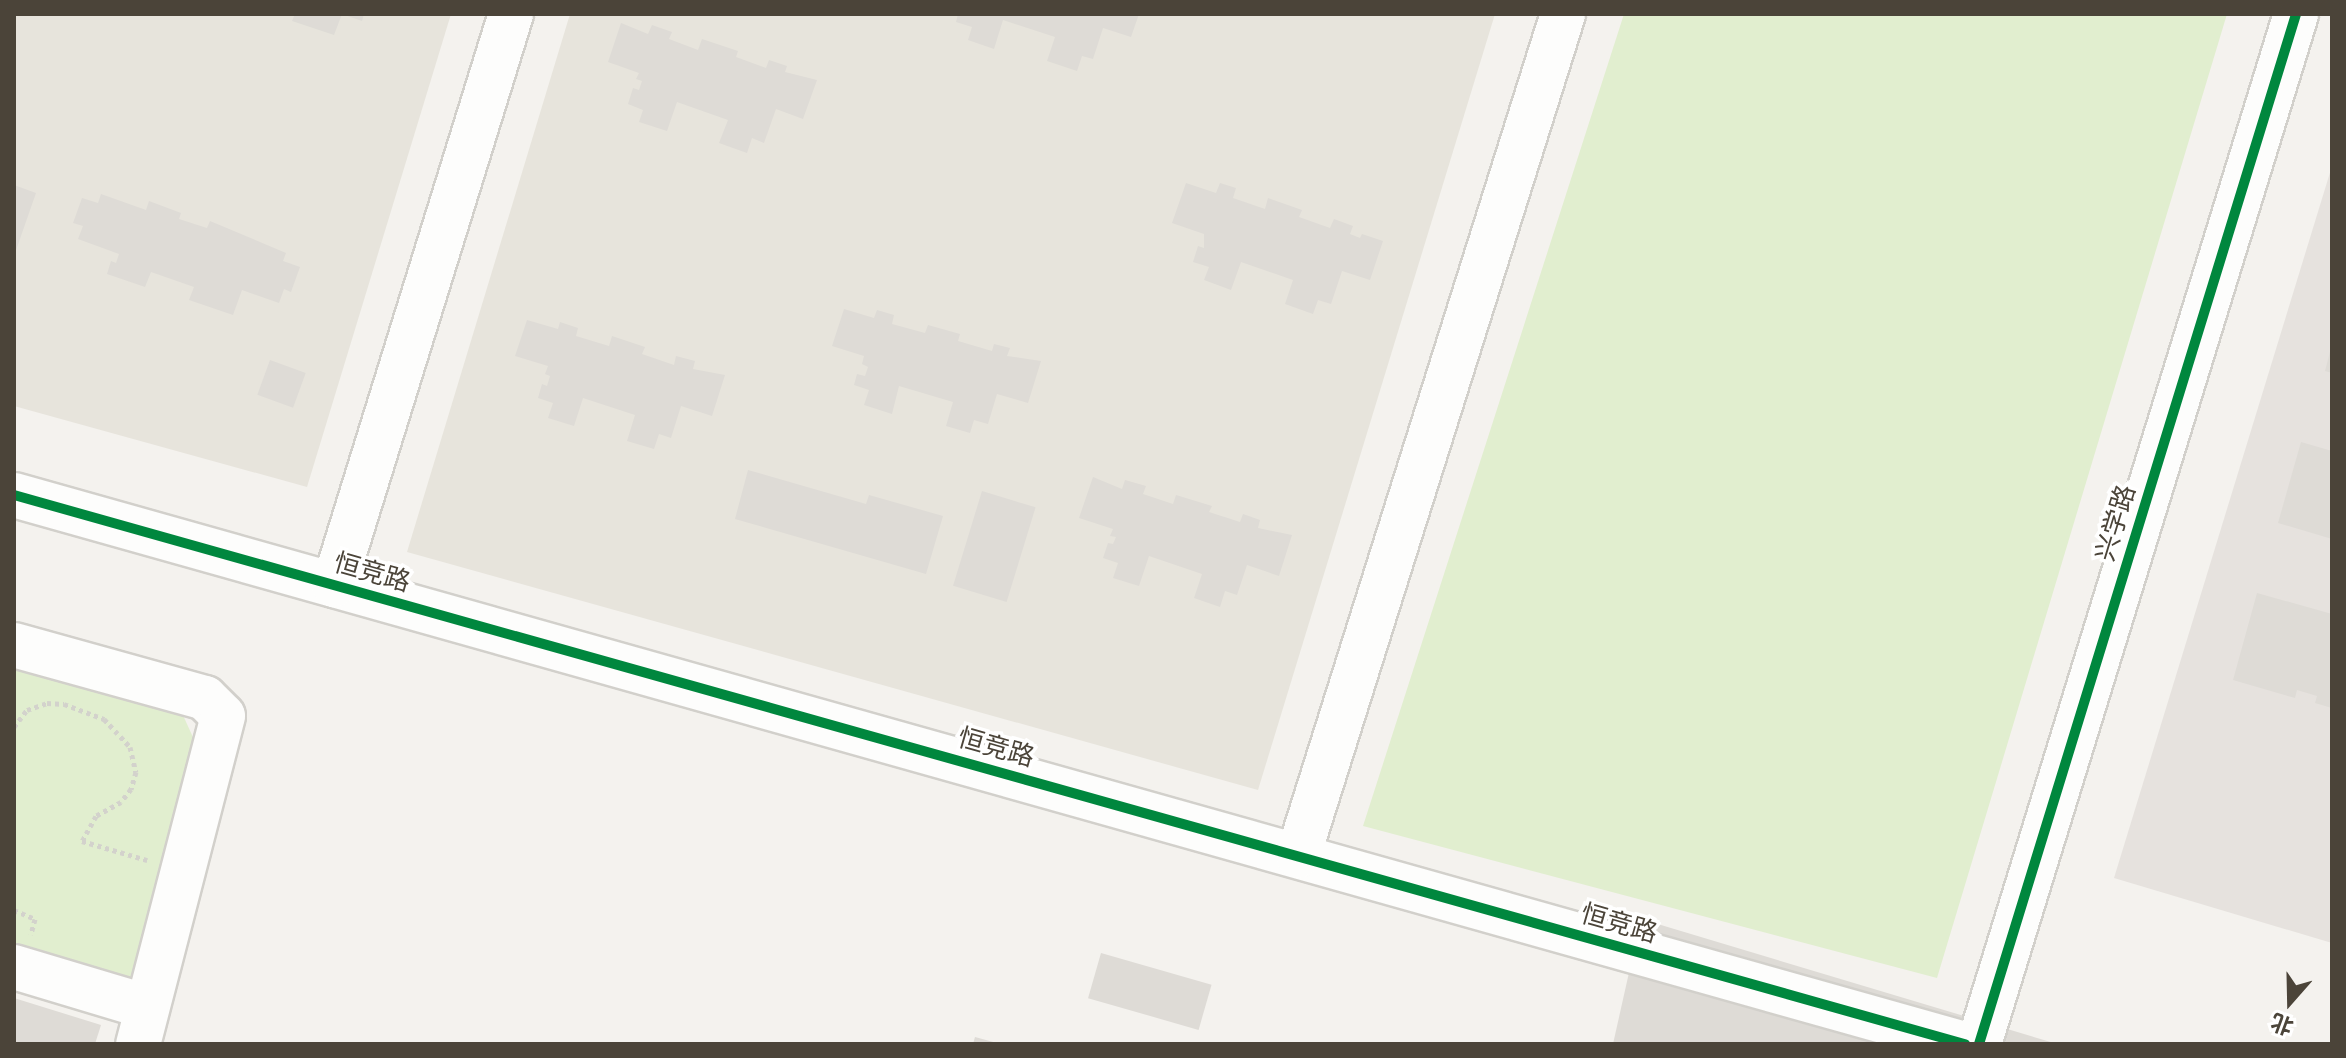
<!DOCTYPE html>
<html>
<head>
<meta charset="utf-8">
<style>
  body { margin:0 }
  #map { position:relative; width:2346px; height:1058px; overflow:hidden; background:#f4f2ee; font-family:Raleway,"Noto Sans SC",sans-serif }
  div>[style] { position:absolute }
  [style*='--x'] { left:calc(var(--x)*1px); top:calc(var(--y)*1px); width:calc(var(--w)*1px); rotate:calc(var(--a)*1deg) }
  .residential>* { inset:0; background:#e7e4dc }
  .industrial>* { inset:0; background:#e6e2de }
  .green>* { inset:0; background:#e1eecf }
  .building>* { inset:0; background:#dedbd6; transform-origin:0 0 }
  .path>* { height:5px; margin-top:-2.5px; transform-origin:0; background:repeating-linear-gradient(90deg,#d3d2cc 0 4px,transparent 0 8px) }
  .roads { filter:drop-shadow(2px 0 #d2d0cb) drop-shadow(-2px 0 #d2d0cb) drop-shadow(0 2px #d2d0cb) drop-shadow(0 -2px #d2d0cb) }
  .minor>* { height:44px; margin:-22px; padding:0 22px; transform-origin:22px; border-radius:22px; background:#fdfdfc }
  .cycleway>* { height:10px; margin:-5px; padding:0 5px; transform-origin:5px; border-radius:5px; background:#00873e }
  span { translate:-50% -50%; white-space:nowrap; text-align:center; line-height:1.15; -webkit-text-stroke:7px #fff; paint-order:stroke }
  .street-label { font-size:26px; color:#4b4439 }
  .frame { position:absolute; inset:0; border:16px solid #4b4439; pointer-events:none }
  .north { position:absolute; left:2250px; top:962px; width:80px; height:80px; -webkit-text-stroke:6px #fff; paint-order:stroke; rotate:200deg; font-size:22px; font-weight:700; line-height:32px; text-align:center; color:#4b4439 }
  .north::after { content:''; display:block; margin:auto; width:28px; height:36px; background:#4b4439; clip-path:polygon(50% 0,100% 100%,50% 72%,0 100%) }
</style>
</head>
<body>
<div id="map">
  <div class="residential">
    <div style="clip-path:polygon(14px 14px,451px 14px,307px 487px,14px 406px)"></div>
    <div style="clip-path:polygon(570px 14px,1495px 14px,1258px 790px,407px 552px)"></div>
  </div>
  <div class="industrial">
    <div style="clip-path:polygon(2332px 166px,2332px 943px,2114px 878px)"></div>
  </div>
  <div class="green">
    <div style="clip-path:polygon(1624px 14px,2227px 14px,1937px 978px,1363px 826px)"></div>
    <div style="clip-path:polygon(14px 664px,182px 713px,201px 755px,143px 977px,91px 982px,14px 957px)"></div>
  </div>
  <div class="building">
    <div style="clip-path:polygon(295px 14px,342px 14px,334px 35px,292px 21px)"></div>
    <div style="clip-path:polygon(342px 14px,364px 14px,362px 21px)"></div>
    <div style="clip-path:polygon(958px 14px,1139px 14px,1131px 37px,1103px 28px,1093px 59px,1082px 56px,1077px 71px,1047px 61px,1055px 37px,1003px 20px,994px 49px,968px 40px,972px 27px,956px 22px)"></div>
    <div style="clip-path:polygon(621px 23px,648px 34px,652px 25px,672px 32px,669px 39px,698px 50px,702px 39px,738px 51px,736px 57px,766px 68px,769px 60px,787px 66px,785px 72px,817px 80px,803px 119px,776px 109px,764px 143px,752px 138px,747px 153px,719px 143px,728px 120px,677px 102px,667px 131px,639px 122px,643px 110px,628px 104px,633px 88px,639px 90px,642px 81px,636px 79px,639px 73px,608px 62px)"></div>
    <div style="clip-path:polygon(1186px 183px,1216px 193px,1220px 183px,1236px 188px,1233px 198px,1265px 209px,1268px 198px,1302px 210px,1299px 217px,1330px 228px,1334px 219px,1353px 226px,1350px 234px,1360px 238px,1362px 234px,1383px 241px,1370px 280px,1342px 271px,1331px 304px,1318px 300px,1313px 314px,1285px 304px,1293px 280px,1241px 262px,1231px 290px,1204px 280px,1209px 267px,1193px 262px,1198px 246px,1204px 248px,1204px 234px,1172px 223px)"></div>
    <div style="clip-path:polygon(14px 185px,36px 193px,14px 256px)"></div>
    <div style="clip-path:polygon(101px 194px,146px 210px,149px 201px,181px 213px,179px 219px,207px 228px,210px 221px,286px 253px,283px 261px,300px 267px,291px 292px,284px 289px,279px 303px,242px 290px,233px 315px,189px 300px,194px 287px,151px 272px,145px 287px,107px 274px,111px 261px,116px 263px,119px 254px,78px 239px,83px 226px,73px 223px,82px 198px,98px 203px)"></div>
    <div style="clip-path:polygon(844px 309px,874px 318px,877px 310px,894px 315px,892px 324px,925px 333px,928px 325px,960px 334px,958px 341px,992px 351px,994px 344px,1010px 348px,1007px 356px,1041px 361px,1028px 403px,997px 394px,988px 424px,974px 420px,970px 433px,946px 426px,953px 402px,899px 386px,892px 414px,864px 405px,869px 390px,854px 385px,857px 374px,865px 376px,868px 367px,862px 364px,864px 356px,832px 346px)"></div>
    <div style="clip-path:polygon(527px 320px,558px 329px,560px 322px,578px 328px,576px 336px,609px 346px,612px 336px,645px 347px,642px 354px,674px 365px,676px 356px,695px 361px,693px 369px,725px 375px,712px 416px,681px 406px,671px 438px,659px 434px,654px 449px,627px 441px,635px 415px,583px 398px,574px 426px,548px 418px,553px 403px,538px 398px,542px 384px,547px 386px,550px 376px,545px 374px,548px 366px,515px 356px)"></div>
    <div style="clip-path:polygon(2331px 348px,2332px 348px,2332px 373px,2325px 371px)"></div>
    <div style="left:270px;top:360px;width:38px;height:37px;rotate:20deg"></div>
    <div style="clip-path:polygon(2301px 442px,2332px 451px,2332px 539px,2278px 523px)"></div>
    <div style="clip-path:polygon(748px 470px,866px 504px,869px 495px,943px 516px,926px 574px,735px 519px)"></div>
    <div style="clip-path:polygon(1093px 477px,1122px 489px,1125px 480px,1146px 486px,1143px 494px,1173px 504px,1176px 495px,1212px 506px,1209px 512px,1240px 522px,1243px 514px,1260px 520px,1258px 528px,1292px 535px,1279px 576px,1247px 565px,1237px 595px,1225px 591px,1220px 607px,1194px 598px,1202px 574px,1149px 556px,1139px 586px,1113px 578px,1118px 563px,1103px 558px,1108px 543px,1113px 544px,1116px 537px,1110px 536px,1113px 529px,1079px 518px)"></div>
    <div style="left:982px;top:491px;width:56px;height:99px;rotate:17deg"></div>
    <div style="clip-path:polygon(2257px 593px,2332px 614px,2332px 708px,2315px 703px,2317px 696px,2297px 690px,2295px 698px,2233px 680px)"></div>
    <div style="clip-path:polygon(1641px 919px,2054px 1043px,2054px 1044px,1613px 1044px)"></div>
    <div style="left:1101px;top:953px;width:115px;height:47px;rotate:16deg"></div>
    <div style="clip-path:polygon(14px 998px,101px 1025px,95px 1044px,14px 1044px)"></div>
    <div style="clip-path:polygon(975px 1037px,997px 1043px,996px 1044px,973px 1044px)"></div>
  </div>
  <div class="path">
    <div style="--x:14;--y:727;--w:21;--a:-53"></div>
    <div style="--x:27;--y:710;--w:21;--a:-19"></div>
    <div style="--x:47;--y:703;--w:17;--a:3"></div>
    <div style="--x:64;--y:704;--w:43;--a:20.6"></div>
    <div style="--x:104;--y:719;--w:38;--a:47"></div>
    <div style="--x:130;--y:747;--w:26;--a:77"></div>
    <div style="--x:136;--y:772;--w:18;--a:106"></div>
    <div style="--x:131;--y:789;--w:16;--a:128"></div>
    <div style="--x:121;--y:802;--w:29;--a:151"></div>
    <div style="--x:96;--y:816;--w:29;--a:119"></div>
    <div style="--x:82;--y:841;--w:68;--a:16.3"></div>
    <div style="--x:14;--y:910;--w:23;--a:23"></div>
    <div style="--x:35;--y:919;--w:16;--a:105"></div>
  </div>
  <div class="roads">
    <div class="minor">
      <div style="--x:14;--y:495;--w:2027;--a:15.72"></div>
      <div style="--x:334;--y:585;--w:598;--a:-72.78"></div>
      <div style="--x:14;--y:645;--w:198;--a:15.5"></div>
      <div style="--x:205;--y:698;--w:25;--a:45"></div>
      <div style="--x:223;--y:716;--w:339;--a:104.5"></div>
      <div style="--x:1298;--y:856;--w:883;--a:-72.53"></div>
      <div style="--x:14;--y:967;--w:139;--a:16.7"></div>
      <div style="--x:1979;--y:1044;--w:1078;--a:-72.89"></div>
    </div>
  </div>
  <div class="cycleway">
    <div style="--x:14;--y:495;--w:2027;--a:15.72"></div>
    <div style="--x:1979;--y:1044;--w:1078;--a:-72.89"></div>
  </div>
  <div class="street-label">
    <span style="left:2116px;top:523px;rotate:-73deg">兴学路</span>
    <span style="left:372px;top:573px;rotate:16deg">恒竞路</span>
    <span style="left:996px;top:748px;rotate:16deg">恒竞路</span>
    <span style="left:1619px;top:924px;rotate:16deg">恒竞路</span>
  </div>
  <div class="frame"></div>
  <div class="north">北</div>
</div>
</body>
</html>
